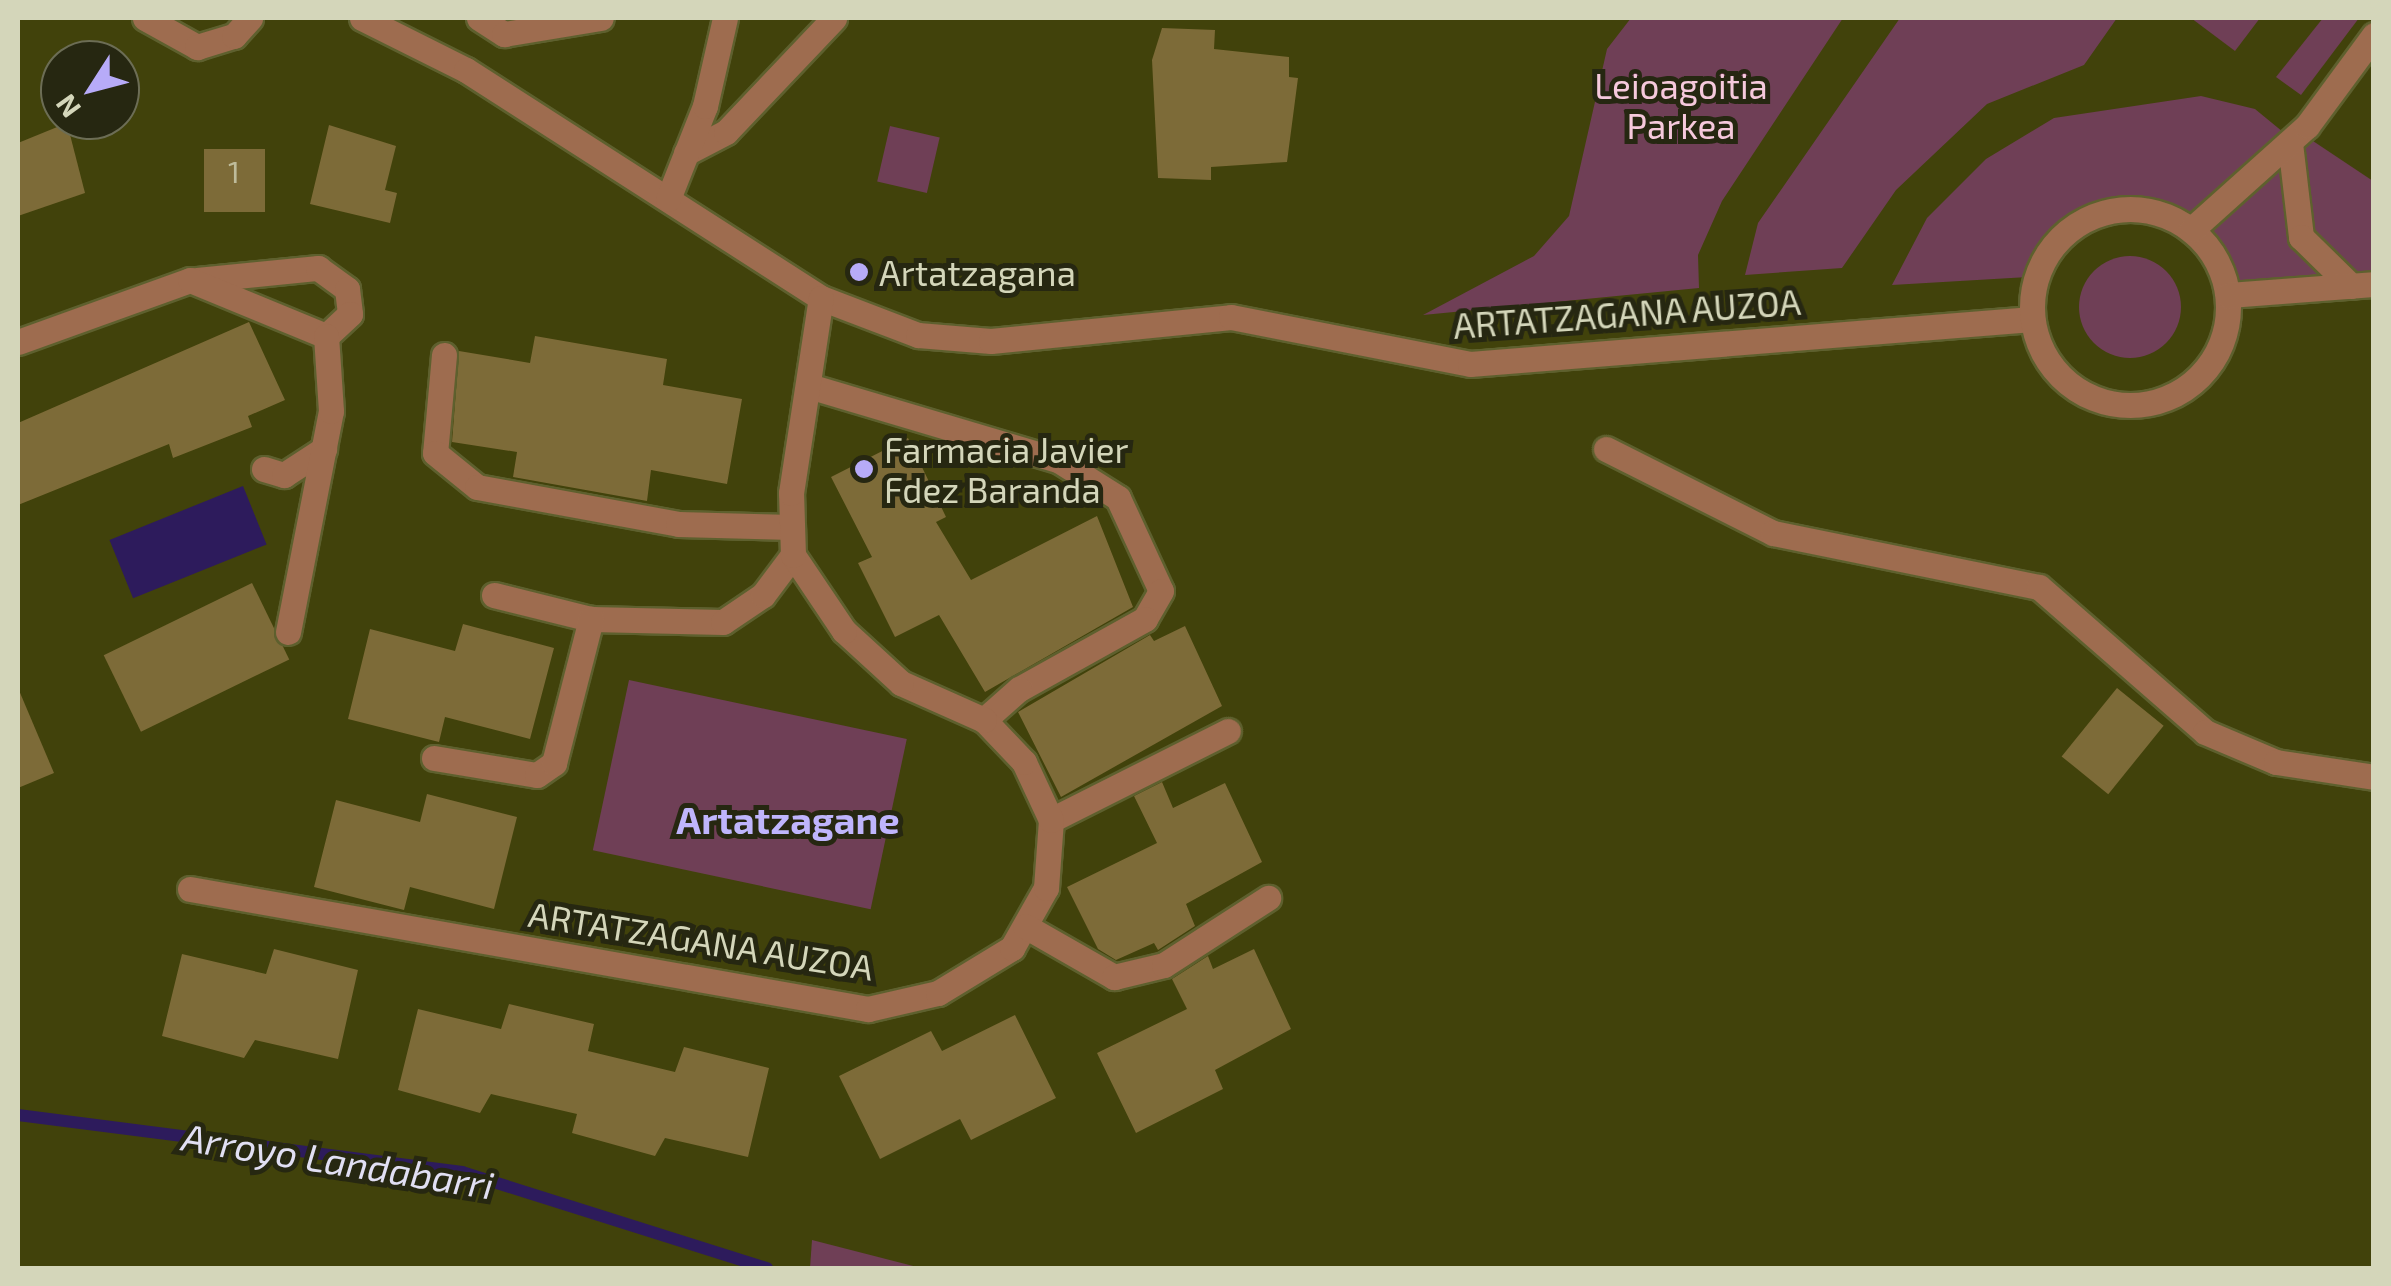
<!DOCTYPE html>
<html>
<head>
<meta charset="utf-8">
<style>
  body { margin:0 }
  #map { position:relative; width:2391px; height:1286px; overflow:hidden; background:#41420b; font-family:"Exo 2",sans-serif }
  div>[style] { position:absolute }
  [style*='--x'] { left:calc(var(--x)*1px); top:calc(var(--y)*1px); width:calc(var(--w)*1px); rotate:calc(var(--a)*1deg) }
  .green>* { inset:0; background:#6f3f56; transform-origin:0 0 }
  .round { border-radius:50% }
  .water>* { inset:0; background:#2d1b5c; transform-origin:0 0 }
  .stream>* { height:12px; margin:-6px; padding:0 6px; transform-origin:6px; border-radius:6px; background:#2d1b5c }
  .building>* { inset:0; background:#7d6b38; transform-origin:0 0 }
  .roads { filter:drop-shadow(2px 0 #5e602e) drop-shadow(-2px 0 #5e602e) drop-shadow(0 2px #5e602e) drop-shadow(0 -2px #5e602e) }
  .minor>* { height:25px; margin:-12.5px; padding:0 12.5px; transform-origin:12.5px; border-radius:12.5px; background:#9e6c4f }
  .minor>.ring { margin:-12.5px; padding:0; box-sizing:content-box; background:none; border:25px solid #9e6c4f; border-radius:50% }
  .dots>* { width:28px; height:28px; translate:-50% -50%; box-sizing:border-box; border:5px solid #262711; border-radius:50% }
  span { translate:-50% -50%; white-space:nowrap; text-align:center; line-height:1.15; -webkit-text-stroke:10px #262711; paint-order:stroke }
  .number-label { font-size:30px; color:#bebb9a }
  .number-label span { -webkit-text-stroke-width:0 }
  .park-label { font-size:35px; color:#f6c9dc }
  .poi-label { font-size:35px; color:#d4d6ba }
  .left { translate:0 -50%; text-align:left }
  .street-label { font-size:35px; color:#d4d6ba }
  .neighbourhood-label { font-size:38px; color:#bfb5fc; font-weight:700 }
  .water-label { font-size:38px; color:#e1dff3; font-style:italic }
  .frame { position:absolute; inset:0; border:20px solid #d4d6ba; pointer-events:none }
  .north { position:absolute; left:40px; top:40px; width:100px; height:100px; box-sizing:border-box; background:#262711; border:2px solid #6c6d55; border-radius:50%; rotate:234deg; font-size:28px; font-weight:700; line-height:40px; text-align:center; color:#d4d6ba }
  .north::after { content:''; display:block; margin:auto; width:35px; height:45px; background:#b7abf8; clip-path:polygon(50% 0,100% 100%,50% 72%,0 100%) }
</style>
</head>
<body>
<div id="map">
  <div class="green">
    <div style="clip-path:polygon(1631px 18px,1843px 18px,1722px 201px,1698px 255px,1699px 288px,1423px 315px,1534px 256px,1569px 216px,1607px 49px)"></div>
    <div style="clip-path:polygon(1900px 18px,2117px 18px,2084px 65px,1987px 104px,1896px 190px,1842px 268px,1745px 275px,1758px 223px)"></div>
    <div style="clip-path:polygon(2191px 18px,2260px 18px,2235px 51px)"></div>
    <div style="clip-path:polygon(2323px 18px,2359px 18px,2301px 95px,2276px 77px)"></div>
    <div style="clip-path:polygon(2201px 96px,2255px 109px,2283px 132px,2191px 219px,2151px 200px,2099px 202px,2052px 231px,2028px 277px,1892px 285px,1927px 218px,1986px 159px,2054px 118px)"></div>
    <div style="left:890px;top:126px;width:51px;height:57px;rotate:13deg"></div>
    <div style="clip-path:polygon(2307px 137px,2373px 181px,2373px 276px,2351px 278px,2307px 232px,2296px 148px)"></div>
    <div style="clip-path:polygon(2279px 164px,2288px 230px,2323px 280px,2236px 289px,2206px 232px)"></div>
    <div class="round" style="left:2079px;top:256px;width:102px;height:102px"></div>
    <div style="left:629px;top:680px;width:284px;height:174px;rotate:12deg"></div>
    <div style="clip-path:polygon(812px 1240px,921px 1268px,810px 1268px)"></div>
  </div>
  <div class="water">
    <div style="left:243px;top:486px;width:63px;height:144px;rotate:68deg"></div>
  </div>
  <div class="stream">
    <div style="--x:18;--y:1115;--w:448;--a:7.3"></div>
    <div style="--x:462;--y:1172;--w:320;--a:17.5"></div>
  </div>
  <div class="building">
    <div style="clip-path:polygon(1162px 28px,1215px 30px,1214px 49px,1289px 57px,1289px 77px,1298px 78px,1287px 162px,1211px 167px,1211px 180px,1158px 178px,1152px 60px)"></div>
    <div style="clip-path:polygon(67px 123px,85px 193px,18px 216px,18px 143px)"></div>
    <div style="clip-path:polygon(329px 125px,396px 146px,385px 190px,397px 193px,390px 223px,310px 204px)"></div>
    <div style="left:204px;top:149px;width:61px;height:63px"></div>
    <div style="clip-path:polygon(249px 322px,285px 400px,248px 416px,252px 427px,173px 458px,169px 444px,18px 505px,18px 423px)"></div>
    <div style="clip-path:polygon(535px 336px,667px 359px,663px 385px,742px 399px,727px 484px,651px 470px,647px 501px,513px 477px,517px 452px,452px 442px,459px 351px,530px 363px)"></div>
    <div style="clip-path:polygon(908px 438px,946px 517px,936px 522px,971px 580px,1097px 516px,1133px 607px,985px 692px,939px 615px,895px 637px,858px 563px,872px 557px,831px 477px)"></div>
    <div style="left:252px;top:583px;width:85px;height:165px;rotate:64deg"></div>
    <div style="clip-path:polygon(463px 624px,554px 648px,530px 739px,445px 717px,439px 742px,348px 719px,370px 629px,455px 651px)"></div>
    <div style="clip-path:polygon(1185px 626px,1222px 706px,1061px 797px,1018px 712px,1150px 635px,1154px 641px)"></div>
    <div style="clip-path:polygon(18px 688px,54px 773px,18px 788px)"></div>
    <div style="left:2117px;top:688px;width:60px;height:88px;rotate:39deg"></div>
    <div style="clip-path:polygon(1162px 782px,1173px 808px,1225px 783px,1262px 862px,1186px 904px,1195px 926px,1158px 950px,1154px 943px,1116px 960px,1098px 949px,1067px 887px,1157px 843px,1134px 796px)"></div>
    <div style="clip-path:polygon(427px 794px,517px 817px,494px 909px,410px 887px,404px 910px,314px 887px,336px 800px,420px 822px)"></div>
    <div style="clip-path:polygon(274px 949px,358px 970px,338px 1059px,255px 1040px,244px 1058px,162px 1036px,182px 954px,266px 974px)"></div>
    <div style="clip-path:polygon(1254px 949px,1291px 1029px,1215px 1070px,1223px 1089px,1136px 1133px,1097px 1053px,1187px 1009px,1172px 979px,1208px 956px,1213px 969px)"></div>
    <div style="clip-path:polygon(509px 1004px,594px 1024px,588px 1051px,675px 1072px,684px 1047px,769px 1068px,748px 1157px,665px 1138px,655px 1156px,572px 1133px,577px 1114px,491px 1094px,480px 1113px,398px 1090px,418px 1009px,501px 1029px)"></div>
    <div style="clip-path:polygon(1015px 1015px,1056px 1098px,971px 1140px,960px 1119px,880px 1159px,839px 1076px,931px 1031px,942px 1051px)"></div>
  </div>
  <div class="roads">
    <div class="minor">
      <div style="--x:145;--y:18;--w:60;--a:29.1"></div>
      <div style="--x:197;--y:47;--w:39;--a:-17"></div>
      <div style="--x:234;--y:36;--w:24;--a:-48"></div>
      <div style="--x:362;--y:18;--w:116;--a:26.6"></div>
      <div style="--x:466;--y:70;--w:422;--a:32.7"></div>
      <div style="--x:821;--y:298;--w:104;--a:20.9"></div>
      <div style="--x:918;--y:335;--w:73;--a:4.7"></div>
      <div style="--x:991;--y:341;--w:241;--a:-5.7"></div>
      <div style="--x:1231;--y:317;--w:244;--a:11.1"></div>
      <div style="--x:1470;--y:364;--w:564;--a:-4.58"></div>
      <div style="--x:479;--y:18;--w:30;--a:33"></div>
      <div style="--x:504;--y:34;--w:98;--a:-9.4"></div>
      <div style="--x:2290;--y:143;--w:95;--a:83.3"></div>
      <div style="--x:2301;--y:237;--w:70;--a:44.4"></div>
      <div style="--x:686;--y:153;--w:45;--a:-27.7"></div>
      <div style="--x:726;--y:132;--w:157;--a:-46.5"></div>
      <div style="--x:668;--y:199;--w:100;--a:-68.3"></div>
      <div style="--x:705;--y:106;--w:90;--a:-77.2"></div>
      <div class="ring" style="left:2032px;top:209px;width:171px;height:171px"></div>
      <div style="--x:2191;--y:230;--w:156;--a:-41.9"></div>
      <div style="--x:2307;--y:126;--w:113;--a:-53.6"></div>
      <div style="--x:197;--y:280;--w:122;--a:-5.7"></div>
      <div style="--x:318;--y:268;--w:36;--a:36"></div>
      <div style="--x:347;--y:289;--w:25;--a:83"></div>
      <div style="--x:350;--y:314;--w:33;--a:137"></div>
      <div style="--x:2228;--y:295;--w:146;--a:-4.3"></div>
      <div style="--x:18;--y:342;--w:183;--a:-19.8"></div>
      <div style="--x:190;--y:280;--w:147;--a:22.4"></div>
      <div style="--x:444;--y:355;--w:98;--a:95.2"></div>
      <div style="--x:435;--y:453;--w:54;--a:39"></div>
      <div style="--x:477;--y:487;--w:204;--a:10.4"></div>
      <div style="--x:678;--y:524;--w:114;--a:1.5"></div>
      <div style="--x:809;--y:386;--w:260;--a:16.6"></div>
      <div style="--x:1058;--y:460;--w:71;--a:32.3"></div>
      <div style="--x:1118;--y:498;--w:102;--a:65.2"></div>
      <div style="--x:1161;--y:591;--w:32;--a:120"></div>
      <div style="--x:1145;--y:619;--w:144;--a:150.9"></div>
      <div style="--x:1019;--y:689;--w:47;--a:138.5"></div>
      <div style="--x:1606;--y:449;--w:187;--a:26.7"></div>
      <div style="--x:1773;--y:533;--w:271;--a:11.5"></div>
      <div style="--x:2039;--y:587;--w:220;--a:41.1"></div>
      <div style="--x:2205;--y:732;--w:77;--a:22.9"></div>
      <div style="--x:2276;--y:762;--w:99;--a:8.7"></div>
      <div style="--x:264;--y:469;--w:21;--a:17"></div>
      <div style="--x:284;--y:475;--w:48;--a:-33"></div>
      <div style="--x:494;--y:595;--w:100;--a:13.9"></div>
      <div style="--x:591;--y:619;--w:132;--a:1.3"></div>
      <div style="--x:723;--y:622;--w:48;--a:-34"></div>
      <div style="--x:763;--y:595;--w:50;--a:-53.1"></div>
      <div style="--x:288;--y:632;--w:225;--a:-79"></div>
      <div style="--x:331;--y:411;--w:75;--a:-93.8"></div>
      <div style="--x:434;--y:758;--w:104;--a:9.4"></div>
      <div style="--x:537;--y:775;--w:21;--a:-35"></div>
      <div style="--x:554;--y:763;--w:149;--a:-75.6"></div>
      <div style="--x:1051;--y:820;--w:198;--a:-26.7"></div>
      <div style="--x:190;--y:889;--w:689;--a:10.04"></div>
      <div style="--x:868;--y:1009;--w:72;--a:-12.9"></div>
      <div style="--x:938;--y:993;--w:87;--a:-31.3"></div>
      <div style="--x:1012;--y:948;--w:69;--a:-60.5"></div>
      <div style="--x:1046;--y:888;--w:68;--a:-85.8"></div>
      <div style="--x:1051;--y:820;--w:64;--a:-115"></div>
      <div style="--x:1024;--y:762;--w:58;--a:-133.6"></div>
      <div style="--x:984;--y:720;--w:91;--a:-156"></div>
      <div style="--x:901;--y:683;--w:77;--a:-137.6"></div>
      <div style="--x:844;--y:631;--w:92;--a:-123.9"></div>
      <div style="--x:793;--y:555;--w:62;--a:-91.8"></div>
      <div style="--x:791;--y:493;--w:197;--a:-81.3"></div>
      <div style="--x:1025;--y:926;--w:103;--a:29.8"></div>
      <div style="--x:1114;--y:977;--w:51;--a:-13.5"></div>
      <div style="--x:1164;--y:965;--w:124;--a:-32.8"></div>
    </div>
  </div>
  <div class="dots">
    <div style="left:859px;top:272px;background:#b7abf8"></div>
    <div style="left:864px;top:469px;background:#b7abf8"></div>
  </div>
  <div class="number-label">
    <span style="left:234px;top:171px">1</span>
  </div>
  <div class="park-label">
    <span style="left:1681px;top:105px">Leioagoitia<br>Parkea</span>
  </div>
  <div class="poi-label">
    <span class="left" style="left:879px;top:272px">Artatzagana</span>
    <span class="left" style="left:884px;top:469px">Farmacia Javier<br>Fdez Baranda</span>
  </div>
  <div class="street-label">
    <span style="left:1627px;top:313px;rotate:-4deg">ARTATZAGANA AUZOA</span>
    <span style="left:701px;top:940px;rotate:9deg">ARTATZAGANA AUZOA</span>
  </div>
  <div class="neighbourhood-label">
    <span style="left:788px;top:820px">Artatzagane</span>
  </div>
  <div class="water-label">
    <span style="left:338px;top:1161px;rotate:9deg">Arroyo Landabarri</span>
  </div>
  <div class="frame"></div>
  <div class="north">N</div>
</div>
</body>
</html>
